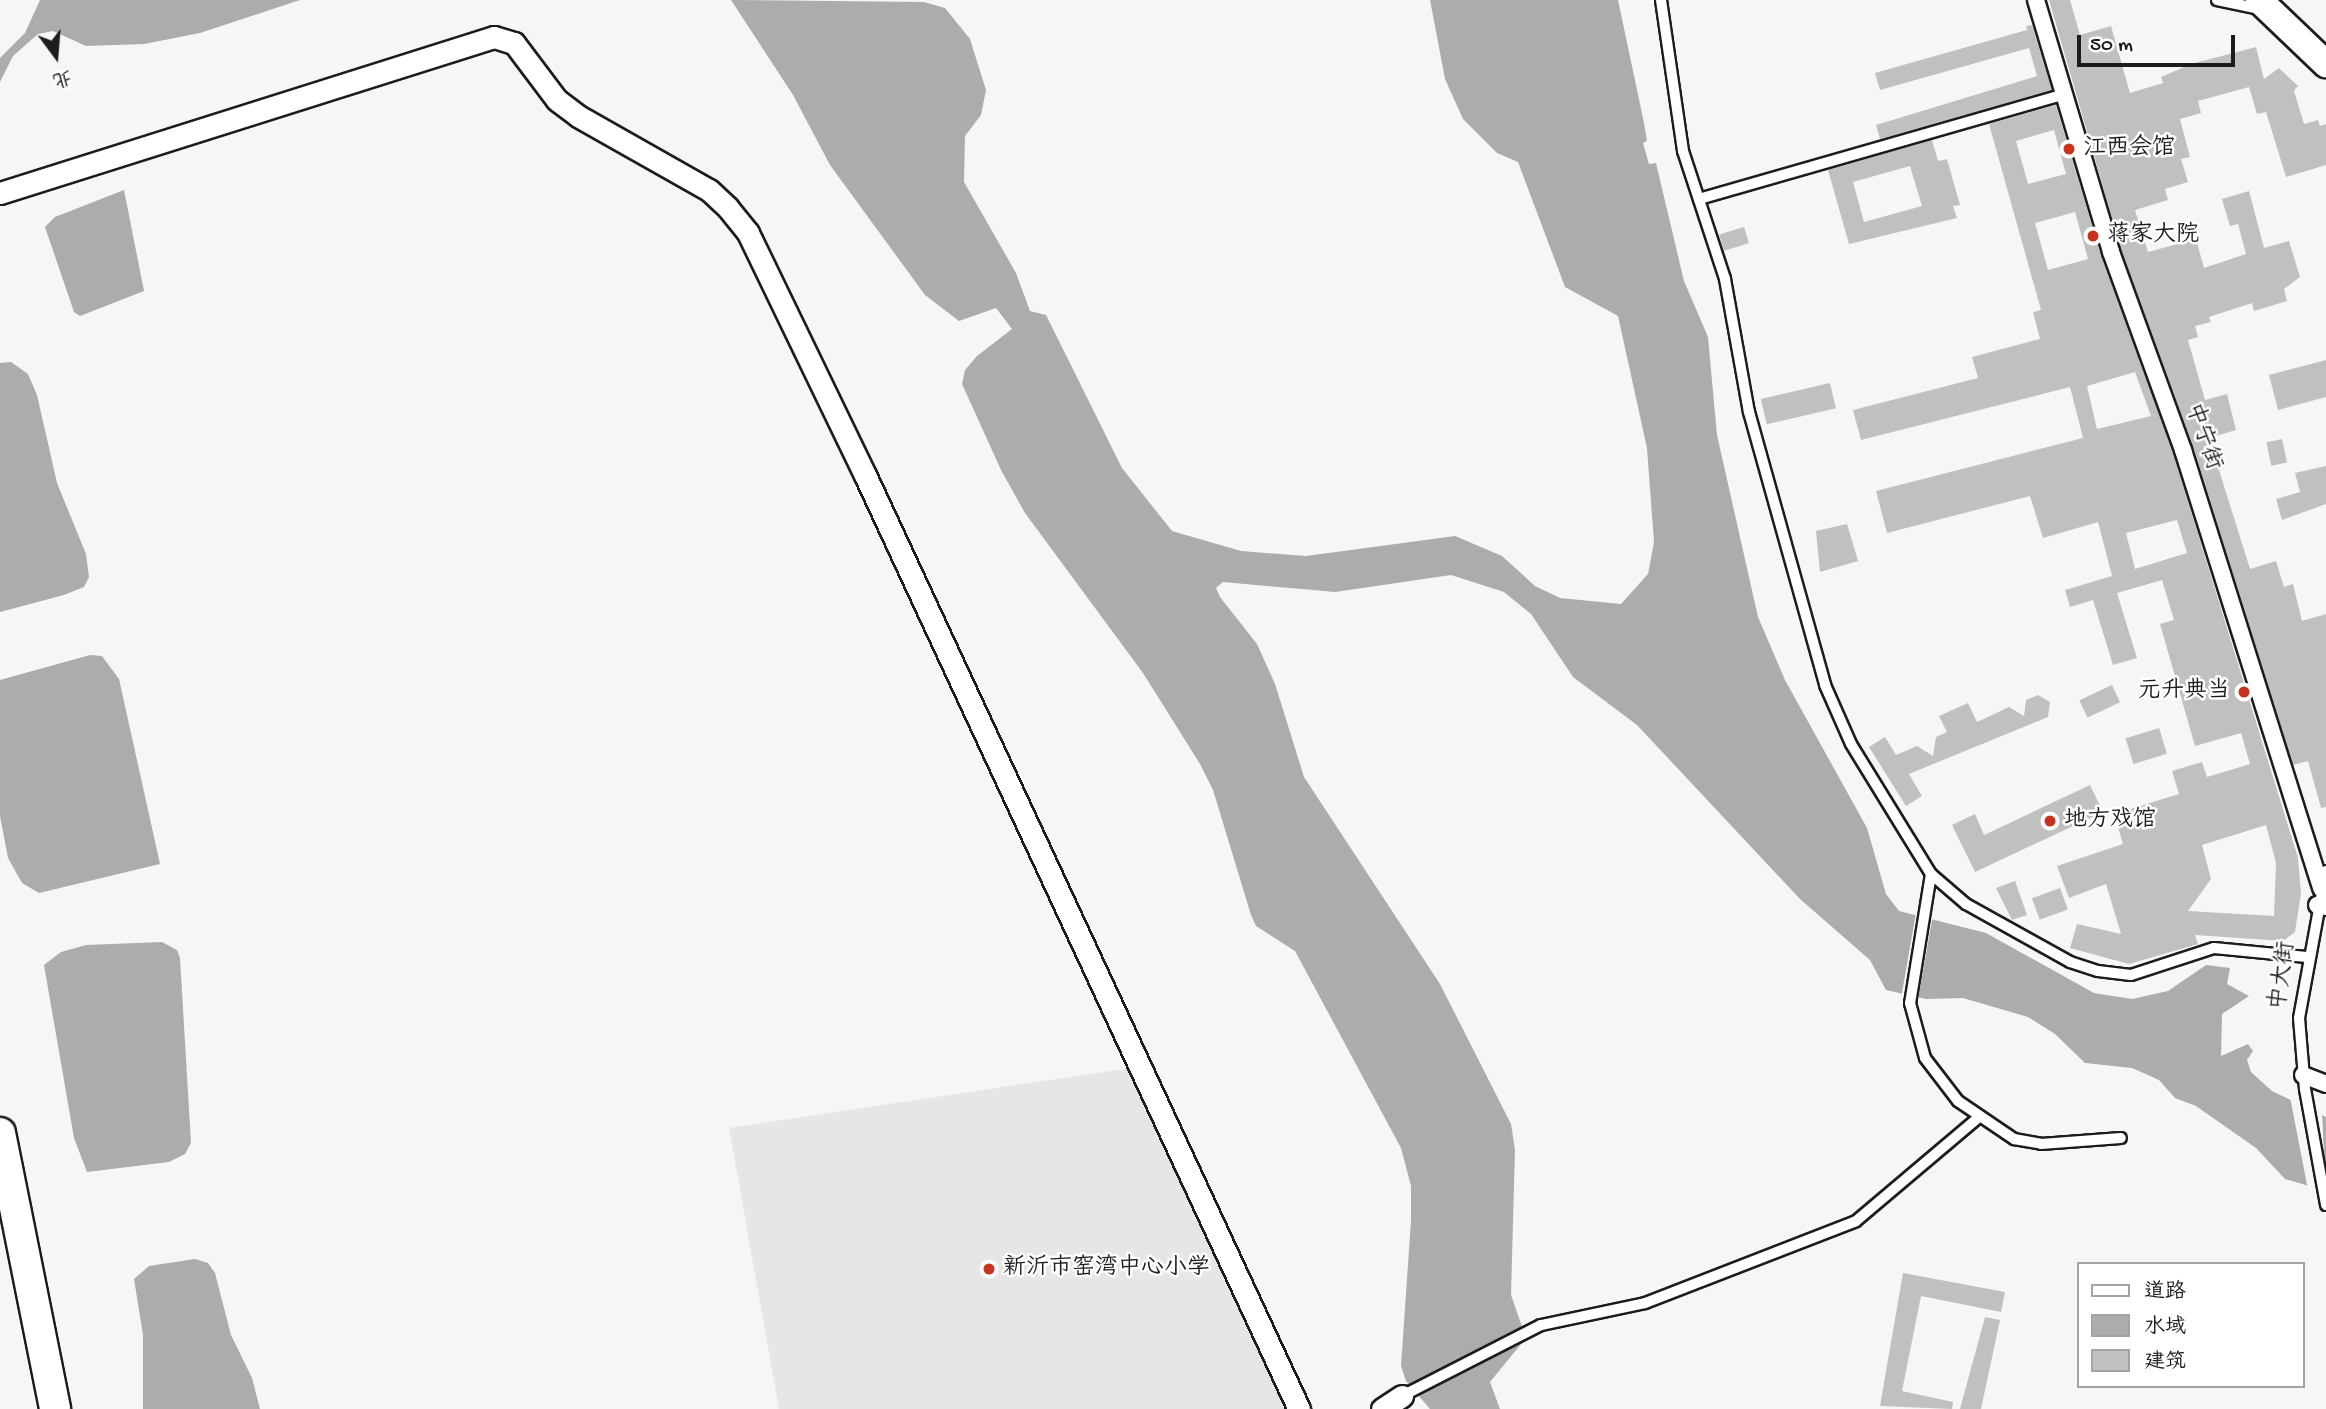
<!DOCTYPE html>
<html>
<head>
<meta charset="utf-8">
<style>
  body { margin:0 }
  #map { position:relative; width:2326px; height:1409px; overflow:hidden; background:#f6f6f6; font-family:"Gochi Hand","LXGW WenKai TC",sans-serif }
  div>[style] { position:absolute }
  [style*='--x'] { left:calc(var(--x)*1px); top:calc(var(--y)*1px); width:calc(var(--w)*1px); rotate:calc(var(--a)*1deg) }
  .built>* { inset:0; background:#e6e6e6 }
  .water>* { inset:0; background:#acacac }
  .pier>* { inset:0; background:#f6f6f6; transform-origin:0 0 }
  .building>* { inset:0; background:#c0c0c0; transform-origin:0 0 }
  .roads { filter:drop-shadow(2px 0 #1c1c1c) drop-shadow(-2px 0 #1c1c1c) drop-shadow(0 2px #1c1c1c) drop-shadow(0 -2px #1c1c1c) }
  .service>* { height:10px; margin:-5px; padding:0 5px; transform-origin:5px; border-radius:5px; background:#fff }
  .pedestrian>* { height:16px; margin:-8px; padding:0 8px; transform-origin:8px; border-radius:8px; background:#fff }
  .minor>* { height:21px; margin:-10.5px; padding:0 10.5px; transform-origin:10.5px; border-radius:10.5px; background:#fff }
  .tertiary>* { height:26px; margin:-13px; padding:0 13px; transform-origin:13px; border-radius:13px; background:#fff }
  .secondary>* { height:30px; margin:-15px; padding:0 15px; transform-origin:15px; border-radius:15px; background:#fff }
  .dots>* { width:19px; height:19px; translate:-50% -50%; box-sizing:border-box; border:4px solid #fff; border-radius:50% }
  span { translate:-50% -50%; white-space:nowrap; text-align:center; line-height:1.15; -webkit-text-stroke:5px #fff; paint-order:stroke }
  .poi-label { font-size:23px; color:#1c1c1c }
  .left { translate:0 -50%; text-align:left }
  .right { translate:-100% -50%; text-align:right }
  .street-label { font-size:23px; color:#1c1c1c }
  .legend { position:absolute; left:2077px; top:1262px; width:228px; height:126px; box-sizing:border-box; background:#fff; border:2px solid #a4a4a4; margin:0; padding:9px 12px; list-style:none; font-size:21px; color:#1c1c1c }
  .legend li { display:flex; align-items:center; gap:14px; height:35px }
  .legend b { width:35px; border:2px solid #a4a4a4 }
  .north { position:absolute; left:21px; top:21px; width:70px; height:70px; -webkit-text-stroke:5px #fff; paint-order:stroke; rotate:164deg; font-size:19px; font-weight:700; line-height:28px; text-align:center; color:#1c1c1c }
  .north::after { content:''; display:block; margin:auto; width:24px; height:32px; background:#1c1c1c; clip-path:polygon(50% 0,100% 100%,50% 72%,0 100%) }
  .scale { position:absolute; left:2077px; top:35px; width:158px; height:32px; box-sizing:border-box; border:4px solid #1c1c1c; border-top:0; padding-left:9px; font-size:21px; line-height:24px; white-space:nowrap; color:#1c1c1c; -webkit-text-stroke:5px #fff; paint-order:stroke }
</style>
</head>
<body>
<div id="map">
  <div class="built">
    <div style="clip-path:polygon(1130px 1068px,1290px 1409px,779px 1409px,729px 1128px)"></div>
  </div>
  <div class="water">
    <div style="clip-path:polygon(40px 0,300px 0,200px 33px,144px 44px,86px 46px,53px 31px,38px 34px,13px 56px,0 82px,0 58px,25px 33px)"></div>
    <div style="clip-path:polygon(731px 0,924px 2px,945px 8px,970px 39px,986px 90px,981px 115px,965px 136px,964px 182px,1016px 273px,1030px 311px,1046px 315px,1122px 468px,1172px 531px,1241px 551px,1306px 556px,1455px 536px,1502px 556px,1535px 586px,1560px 598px,1621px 604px,1648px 574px,1654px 542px,1647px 448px,1618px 316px,1565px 287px,1518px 162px,1497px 153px,1463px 119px,1445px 79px,1430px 0,1618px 0,1644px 123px,1647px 141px,1643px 143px,1649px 164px,1656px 163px,1684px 281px,1708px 337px,1717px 435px,1758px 617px,1785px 680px,1867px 828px,1886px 894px,1899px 911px,1986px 933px,2094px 993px,2132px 999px,2168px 991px,2206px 965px,2230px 968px,2227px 984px,2249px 996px,2222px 1014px,2221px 1056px,2248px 1044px,2253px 1051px,2247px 1060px,2251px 1072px,2272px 1091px,2326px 1117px,2326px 1191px,2285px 1179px,2256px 1148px,2196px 1106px,2175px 1098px,2159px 1080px,2132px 1068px,2085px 1063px,2055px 1034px,2028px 1017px,1963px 998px,1926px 999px,1886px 990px,1870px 960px,1800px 899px,1637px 725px,1573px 677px,1531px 614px,1504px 592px,1451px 575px,1335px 592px,1223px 582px,1216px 588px,1220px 597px,1257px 644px,1275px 684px,1304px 777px,1440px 984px,1511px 1124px,1515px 1150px,1511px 1295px,1526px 1338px,1490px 1382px,1500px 1409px,1430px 1409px,1406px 1381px,1401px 1366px,1411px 1221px,1411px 1186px,1401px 1148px,1295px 951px,1256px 926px,1251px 915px,1213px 790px,1200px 764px,1143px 673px,1025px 513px,1001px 470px,962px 384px,965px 370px,977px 356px,1012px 329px,996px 308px,959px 321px,925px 295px,830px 165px,793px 95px)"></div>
    <div style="clip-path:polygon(124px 190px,144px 291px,80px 316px,74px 312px,45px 227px,55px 217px)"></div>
    <div style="clip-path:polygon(11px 362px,28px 374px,37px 395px,57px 483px,86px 554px,89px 577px,84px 587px,64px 595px,0 612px,0 363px)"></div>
    <div style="clip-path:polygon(90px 655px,102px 656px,119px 679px,160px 864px,39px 893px,22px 883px,8px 858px,0 816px,0 680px)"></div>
    <div style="clip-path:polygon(162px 942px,177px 950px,180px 958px,191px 1143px,185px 1154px,169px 1162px,87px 1172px,74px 1138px,44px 965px,61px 952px,86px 945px)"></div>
    <div style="clip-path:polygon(195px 1259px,208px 1263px,215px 1273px,231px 1335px,252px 1378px,260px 1409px,143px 1409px,143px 1335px,134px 1279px,149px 1266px)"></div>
  </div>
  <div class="pier">
    <div style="left:1916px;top:913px;width:17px;height:88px;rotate:10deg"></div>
    <div style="clip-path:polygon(2290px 1097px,2322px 1112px,2326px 1194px,2308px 1190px)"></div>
  </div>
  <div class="building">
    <div style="clip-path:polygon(2049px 0,2070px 0,2080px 35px,2111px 26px,2130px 93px,2163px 83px,2161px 77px,2191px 64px,2256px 47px,2264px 79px,2279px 68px,2298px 86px,2294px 91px,2304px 124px,2318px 120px,2320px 126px,2326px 124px,2326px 165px,2286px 177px,2266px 112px,2257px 114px,2249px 87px,2198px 101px,2201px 113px,2180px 119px,2190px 157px,2181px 159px,2188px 182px,2165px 189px,2168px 200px,2135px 210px,2148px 252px,2196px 239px,2204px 268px,2246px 254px,2238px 224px,2230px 226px,2222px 199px,2249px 191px,2264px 248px,2289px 241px,2300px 277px,2284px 289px,2287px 301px,2254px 311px,2252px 303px,2209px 317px,2211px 322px,2195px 326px,2198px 337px,2188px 340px,2205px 400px,2227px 394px,2236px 430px,2209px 438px,2250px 569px,2276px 561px,2284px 587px,2293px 584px,2302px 621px,2326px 614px,2326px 807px,2321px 808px,2308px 761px,2293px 765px,2193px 446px,2121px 249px)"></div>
    <div style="clip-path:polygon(2032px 25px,2052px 90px,1880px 139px,1876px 125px,2037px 76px,2029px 48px,1880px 90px,1875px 73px,2027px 30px,2026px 26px)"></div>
    <div style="clip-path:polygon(evenodd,2056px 105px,2101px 256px,2173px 453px,2298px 858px,2301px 893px,2295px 932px,2283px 941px,2195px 935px,2198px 944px,2129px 964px,2070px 948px,2077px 924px,2121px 934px,2106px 884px,2069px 898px,2057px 866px,2123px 844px,2114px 814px,2179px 794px,2172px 771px,2202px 762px,2207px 777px,2250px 764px,2241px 733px,2195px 746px,2160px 624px,2174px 620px,2162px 580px,2117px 593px,2137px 658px,2113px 665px,2093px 600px,2070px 607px,2065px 590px,2112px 576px,2098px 522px,2043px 538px,2030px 496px,1887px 533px,1876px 491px,2083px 438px,2070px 387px,1861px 440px,1853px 410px,1978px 378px,1972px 357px,2040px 339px,2033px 312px,2041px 310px,1989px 124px,2056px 105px,2054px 130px,2066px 174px,2028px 184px,2016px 141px,2054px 130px,2056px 105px,2075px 212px,2088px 259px,2048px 270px,2035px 223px,2075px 212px,2056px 105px,2135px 372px,2151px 416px,2097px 429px,2087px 386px,2135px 372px,2056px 105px,2177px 520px,2187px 553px,2135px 569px,2126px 533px,2177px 520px,2056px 105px,2266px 825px,2276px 863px,2274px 916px,2188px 911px,2211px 879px,2202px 845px,2266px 825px)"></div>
    <div style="clip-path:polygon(evenodd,1932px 140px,1938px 161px,1947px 159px,1960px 205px,1953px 206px,1957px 218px,1849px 244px,1828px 170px,1932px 140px,1910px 166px,1922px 206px,1864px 222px,1853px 182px,1910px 166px)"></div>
    <div style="left:1744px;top:227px;width:17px;height:26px;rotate:73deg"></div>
    <div style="clip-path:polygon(2326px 360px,2326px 397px,2278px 410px,2269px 375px)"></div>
    <div style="left:1830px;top:383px;width:26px;height:71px;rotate:77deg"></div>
    <div style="left:2282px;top:439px;width:24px;height:16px;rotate:78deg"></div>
    <div style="clip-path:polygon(2326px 466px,2326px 504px,2282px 520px,2276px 499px,2300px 492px,2295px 473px)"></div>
    <div style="clip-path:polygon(1847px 524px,1858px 561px,1820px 572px,1816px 531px)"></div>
    <div style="left:2112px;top:685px;width:19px;height:36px;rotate:65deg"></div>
    <div style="clip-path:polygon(2038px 695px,2050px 702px,2048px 717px,1909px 774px,1922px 796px,1906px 806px,1869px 747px,1885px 737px,1896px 755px,1917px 746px,1933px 756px,1936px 737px,1947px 732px,1939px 716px,1968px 703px,1977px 722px,2009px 707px,2024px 716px,2026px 700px)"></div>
    <div style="left:2159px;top:728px;width:27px;height:35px;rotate:73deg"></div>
    <div style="clip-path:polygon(2090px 785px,2103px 812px,1975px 872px,1952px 825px,1975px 814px,1984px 835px)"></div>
    <div style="clip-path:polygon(2015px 881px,2027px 915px,2012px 920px,1996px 888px)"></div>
    <div style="left:2060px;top:888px;width:23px;height:30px;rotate:70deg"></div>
    <div style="clip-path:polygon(1903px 1273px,2005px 1292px,2001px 1312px,1921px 1296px,1902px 1391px,1953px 1402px,1952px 1409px,1880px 1406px)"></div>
    <div style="clip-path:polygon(1985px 1317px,2000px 1320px,1981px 1409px,1960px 1409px)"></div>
  </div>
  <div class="roads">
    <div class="service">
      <div style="--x:1661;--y:0;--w:153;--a:81.7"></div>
      <div style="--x:1683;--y:151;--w:135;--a:71.8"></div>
      <div style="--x:1725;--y:279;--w:135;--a:79.8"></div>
      <div style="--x:1749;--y:412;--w:283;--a:74.4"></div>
      <div style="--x:1825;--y:685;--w:64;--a:66.2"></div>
      <div style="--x:1851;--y:744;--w:153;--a:58.4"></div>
      <div style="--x:1931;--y:874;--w:46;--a:40.6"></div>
      <div style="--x:1966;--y:904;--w:119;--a:29.1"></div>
      <div style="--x:2070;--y:962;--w:29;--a:18"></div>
      <div style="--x:2098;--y:971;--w:33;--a:7"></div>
      <div style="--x:2131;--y:975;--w:87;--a:-18"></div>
      <div style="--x:2214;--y:948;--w:93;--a:5.5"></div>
      <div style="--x:2217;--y:0;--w:44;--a:11.8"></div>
      <div style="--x:1699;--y:199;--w:381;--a:-16"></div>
      <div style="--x:2326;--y:871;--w:149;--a:100.4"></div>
      <div style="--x:2299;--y:1018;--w:71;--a:85.2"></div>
      <div style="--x:2305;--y:1089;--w:118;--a:79.7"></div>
      <div style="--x:1931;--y:874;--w:131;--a:99.2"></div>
      <div style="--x:1910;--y:1003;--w:57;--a:74.7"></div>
      <div style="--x:1925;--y:1058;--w:54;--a:52.5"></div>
      <div style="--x:1958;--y:1101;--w:68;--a:34.2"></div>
      <div style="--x:2014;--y:1139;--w:27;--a:10"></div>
      <div style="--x:2041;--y:1144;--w:80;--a:-4.3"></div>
      <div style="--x:1402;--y:1396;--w:156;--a:-27.1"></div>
      <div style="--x:1541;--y:1325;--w:106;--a:-11.9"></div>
      <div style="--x:1645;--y:1303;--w:226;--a:-21.2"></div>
      <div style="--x:1856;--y:1221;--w:160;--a:-40.2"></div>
    </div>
    <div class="pedestrian">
      <div style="--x:2036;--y:0;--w:263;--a:73.4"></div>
      <div style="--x:2111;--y:252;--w:211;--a:70"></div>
      <div style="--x:2183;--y:450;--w:460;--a:72.5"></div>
      <div style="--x:2317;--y:905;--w:9;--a:13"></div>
      <div style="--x:2303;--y:1075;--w:25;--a:21"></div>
    </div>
    <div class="minor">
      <div style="--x:0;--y:193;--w:518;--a:-17.53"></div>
      <div style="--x:494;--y:37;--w:21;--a:17"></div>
      <div style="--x:514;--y:43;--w:71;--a:53"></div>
      <div style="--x:557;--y:100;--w:26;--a:37"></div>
      <div style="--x:578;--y:116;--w:150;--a:29.5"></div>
      <div style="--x:709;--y:190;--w:26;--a:43"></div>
      <div style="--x:728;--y:208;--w:32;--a:51"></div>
      <div style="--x:748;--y:233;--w:269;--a:64.2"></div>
      <div style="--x:865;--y:475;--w:1030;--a:65.08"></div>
      <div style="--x:1382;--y:1409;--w:24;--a:-33"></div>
    </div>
    <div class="tertiary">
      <div style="--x:2259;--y:0;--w:93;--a:43.7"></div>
    </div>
    <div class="secondary">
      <div style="--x:0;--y:1133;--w:281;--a:78.7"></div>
    </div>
  </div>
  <div class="dots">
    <div style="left:2069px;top:149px;background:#c8321e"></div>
    <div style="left:2093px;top:236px;background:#c8321e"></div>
    <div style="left:2244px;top:692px;background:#c8321e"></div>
    <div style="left:2050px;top:821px;background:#c8321e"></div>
    <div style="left:989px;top:1269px;background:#c8321e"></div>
  </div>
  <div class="poi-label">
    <span class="left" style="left:2083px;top:149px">江西会馆</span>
    <span class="left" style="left:2107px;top:236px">蒋家大院</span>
    <span class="right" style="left:2230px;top:692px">元升典当</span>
    <span class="left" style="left:2064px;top:821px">地方戏馆</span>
    <span class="left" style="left:1003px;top:1269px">新沂市窑湾中心小学</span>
  </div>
  <div class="street-label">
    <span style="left:2202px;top:437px;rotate:71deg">中宁街</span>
    <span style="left:2284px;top:976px;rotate:-82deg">中大街</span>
  </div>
  <ul class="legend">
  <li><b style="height:9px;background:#fff"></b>道路</li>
  <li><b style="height:19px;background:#acacac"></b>水域</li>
  <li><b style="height:19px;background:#c0c0c0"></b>建筑</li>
  </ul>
  <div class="north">北</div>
  <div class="scale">50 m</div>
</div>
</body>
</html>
